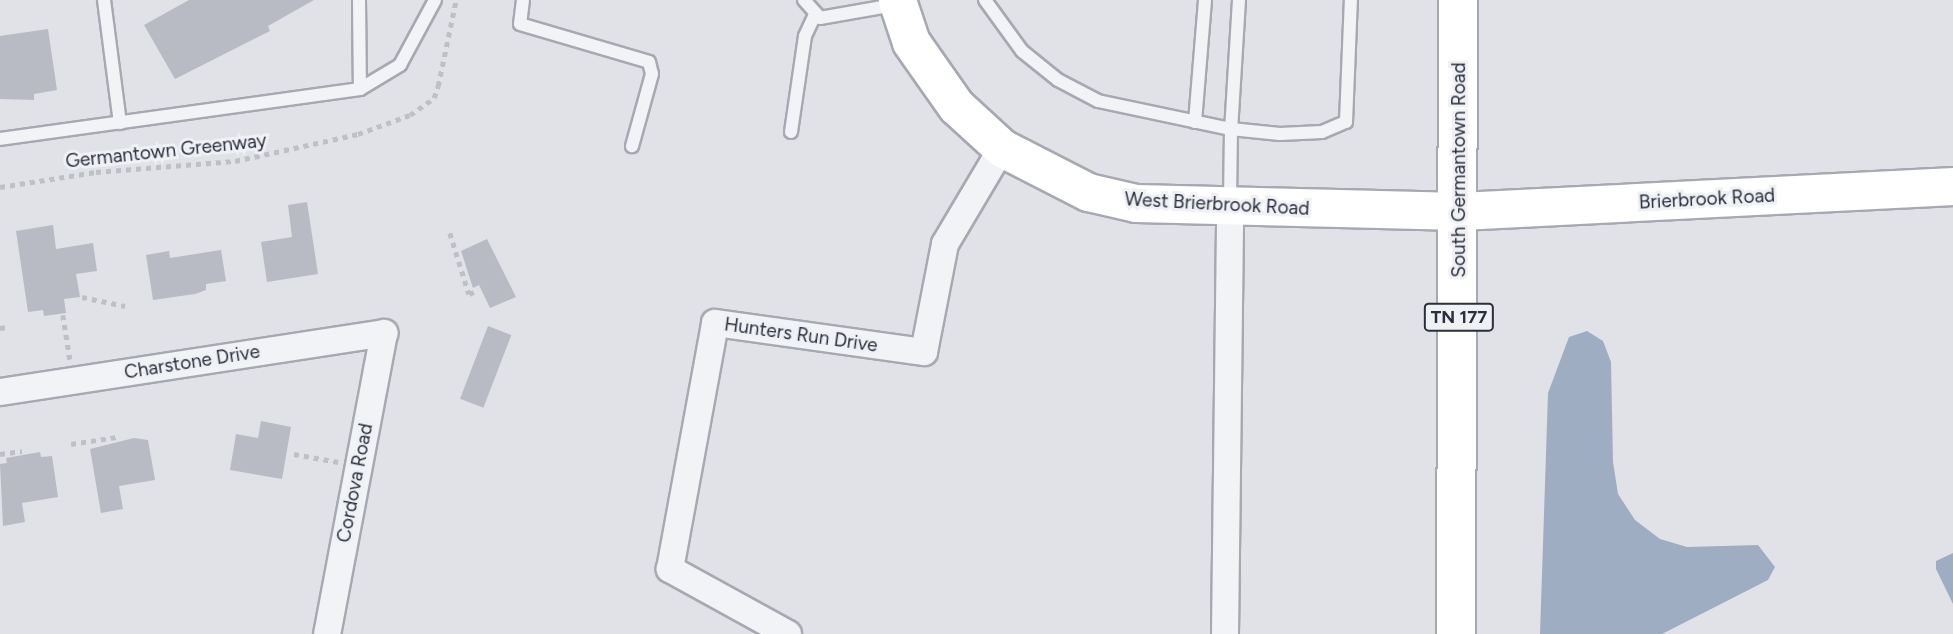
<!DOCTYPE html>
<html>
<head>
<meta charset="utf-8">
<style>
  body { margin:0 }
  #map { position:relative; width:1953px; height:634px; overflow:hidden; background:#e0e2e7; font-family:Figtree,sans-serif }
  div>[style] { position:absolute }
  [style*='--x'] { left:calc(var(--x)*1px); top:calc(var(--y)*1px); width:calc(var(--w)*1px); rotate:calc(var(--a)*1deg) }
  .water>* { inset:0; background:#9fadc3 }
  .building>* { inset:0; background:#b8bbc4; transform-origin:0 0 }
  .path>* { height:4.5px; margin-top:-2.25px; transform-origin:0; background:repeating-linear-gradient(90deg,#bec0c6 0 5px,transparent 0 10px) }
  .roads { filter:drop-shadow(2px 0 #a6a9b1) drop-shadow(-2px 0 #a6a9b1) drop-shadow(0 2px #a6a9b1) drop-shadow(0 -2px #a6a9b1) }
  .lane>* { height:12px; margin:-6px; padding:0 6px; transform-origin:6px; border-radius:6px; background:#f2f3f6 }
  .street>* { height:26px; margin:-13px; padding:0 13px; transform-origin:13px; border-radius:13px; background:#f2f3f6 }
  .secondary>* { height:37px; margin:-18.5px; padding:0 18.5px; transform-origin:18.5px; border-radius:18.5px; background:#fff }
  .primary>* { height:38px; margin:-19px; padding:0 19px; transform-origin:19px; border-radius:19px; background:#fff }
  span { translate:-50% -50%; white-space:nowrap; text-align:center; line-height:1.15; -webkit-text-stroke:6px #eff1f5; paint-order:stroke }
  .shield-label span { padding:2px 5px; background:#eff1f5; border:2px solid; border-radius:5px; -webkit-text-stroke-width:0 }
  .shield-label { font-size:18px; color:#2b2f3d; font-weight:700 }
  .street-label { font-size:19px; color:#2b2f3d }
</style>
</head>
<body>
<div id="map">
  <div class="water">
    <div style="clip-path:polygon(1587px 331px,1603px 341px,1611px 362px,1613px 462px,1618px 494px,1635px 520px,1660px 539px,1687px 547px,1758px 545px,1775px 567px,1768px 580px,1662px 634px,1540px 634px,1548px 393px,1569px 337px)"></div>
    <div style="clip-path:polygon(1953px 553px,1953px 604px,1936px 569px,1936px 561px)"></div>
  </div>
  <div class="building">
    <div style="clip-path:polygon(189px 0,314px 0,268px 26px,270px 31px,175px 79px,144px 25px)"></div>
    <div style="clip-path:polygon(48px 29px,57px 90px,34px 94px,34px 100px,0 99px,0 36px)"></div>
    <div style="clip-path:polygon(307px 202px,318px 274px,267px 282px,261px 242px,292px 237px,288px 205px)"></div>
    <div style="clip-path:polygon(53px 225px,56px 249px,93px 243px,97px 271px,76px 274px,80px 297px,64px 299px,66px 313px,44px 316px,43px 310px,28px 312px,16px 231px)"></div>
    <div style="clip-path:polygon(487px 239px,516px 297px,490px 308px,479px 285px,473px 288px,461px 251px)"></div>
    <div style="clip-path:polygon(221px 250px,226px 281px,206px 284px,206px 290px,195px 294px,153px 300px,146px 255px,169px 251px,170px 258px)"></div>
    <div style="left:488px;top:326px;width:25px;height:78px;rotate:21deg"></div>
    <div style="clip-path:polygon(261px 421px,291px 427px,282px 479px,230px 470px,236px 434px,258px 438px)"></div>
    <div style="clip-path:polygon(134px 438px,148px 440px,155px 480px,119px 486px,123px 509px,101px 513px,90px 449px)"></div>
    <div style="clip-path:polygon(40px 452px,41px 457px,52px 456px,58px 497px,22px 503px,25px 522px,3px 526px,0 464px,7px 463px,6px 458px)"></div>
  </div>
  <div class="path">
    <div style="--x:0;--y:187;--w:97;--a:-8.9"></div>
    <div style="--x:96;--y:172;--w:139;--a:-4.5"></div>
    <div style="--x:235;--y:161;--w:126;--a:-12.4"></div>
    <div style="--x:358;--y:134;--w:55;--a:-20.1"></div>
    <div style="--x:410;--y:115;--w:29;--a:-35"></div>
    <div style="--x:434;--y:98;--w:13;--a:-72"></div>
    <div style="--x:438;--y:86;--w:88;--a:-78.2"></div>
    <div style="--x:450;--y:233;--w:64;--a:72.7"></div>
    <div style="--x:469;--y:294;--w:10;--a:-24"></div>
    <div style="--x:82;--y:297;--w:44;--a:11.8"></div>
    <div style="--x:63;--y:315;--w:45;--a:81"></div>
    <div style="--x:0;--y:328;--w:7;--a:-8"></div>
    <div style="--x:71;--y:444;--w:47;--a:-8.7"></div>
    <div style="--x:0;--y:454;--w:22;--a:-8"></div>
    <div style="--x:294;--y:454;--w:45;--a:10.3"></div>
  </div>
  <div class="roads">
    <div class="lane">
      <div style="--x:104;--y:0;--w:124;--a:82.6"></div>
      <div style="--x:359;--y:0;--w:89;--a:89.4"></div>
      <div style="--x:523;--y:0;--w:24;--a:97"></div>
      <div style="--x:520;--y:24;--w:134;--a:16.4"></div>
      <div style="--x:649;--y:62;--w:12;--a:76"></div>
      <div style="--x:652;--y:74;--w:75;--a:105.5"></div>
      <div style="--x:804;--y:0;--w:24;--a:48"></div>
      <div style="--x:820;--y:18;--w:75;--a:-10"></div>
      <div style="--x:985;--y:0;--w:63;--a:54"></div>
      <div style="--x:1022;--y:51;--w:46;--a:38.9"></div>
      <div style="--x:1058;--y:80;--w:45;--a:27.7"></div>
      <div style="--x:1098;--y:101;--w:136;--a:11.9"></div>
      <div style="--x:1231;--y:129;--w:73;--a:90.8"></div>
      <div style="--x:1239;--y:0;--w:129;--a:93.5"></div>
      <div style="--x:1231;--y:129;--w:49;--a:5.8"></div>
      <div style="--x:1280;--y:134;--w:42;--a:-2.7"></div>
      <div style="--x:1322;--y:132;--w:26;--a:-23"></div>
      <div style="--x:1346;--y:122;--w:122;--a:-87.7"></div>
      <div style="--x:1195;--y:122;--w:122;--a:-85.3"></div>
      <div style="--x:791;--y:132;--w:97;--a:-81.7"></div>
      <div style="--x:805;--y:36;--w:23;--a:-65"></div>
      <div style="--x:0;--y:139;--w:363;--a:-7.9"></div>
      <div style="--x:360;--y:89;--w:47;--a:-31"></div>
      <div style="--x:400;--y:65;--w:74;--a:-61.7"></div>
    </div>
    <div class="street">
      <div style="--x:0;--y:392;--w:389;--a:-8.7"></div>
      <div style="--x:384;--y:333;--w:306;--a:100.7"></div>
      <div style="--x:788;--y:634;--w:135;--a:-151.2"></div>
      <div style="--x:670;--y:569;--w:250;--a:-79.6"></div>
      <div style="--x:715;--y:323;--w:211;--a:7.9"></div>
      <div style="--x:924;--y:352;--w:110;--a:-79"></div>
      <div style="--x:945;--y:244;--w:112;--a:-59.3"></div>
      <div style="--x:1225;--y:634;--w:426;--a:-89.3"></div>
    </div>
    <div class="secondary">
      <div style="--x:897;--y:0;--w:44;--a:71.6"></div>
      <div style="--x:911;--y:42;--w:78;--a:54.9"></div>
      <div style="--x:956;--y:106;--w:62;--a:42.4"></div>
      <div style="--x:1002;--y:148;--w:97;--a:27.1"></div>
      <div style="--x:1088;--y:192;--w:49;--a:12.9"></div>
      <div style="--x:1136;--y:203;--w:324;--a:1.4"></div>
      <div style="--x:1460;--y:211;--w:494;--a:-2.9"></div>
    </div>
    <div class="primary">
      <div style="--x:1456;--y:634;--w:634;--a:-89.82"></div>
    </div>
  </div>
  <div class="shield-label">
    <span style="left:1459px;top:317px">TN 177</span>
  </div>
  <div class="street-label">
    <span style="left:166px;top:151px;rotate:-6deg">Germantown Greenway</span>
    <span style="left:1459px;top:170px;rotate:-90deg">South Germantown Road</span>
    <span style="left:1707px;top:199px;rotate:-3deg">Brierbrook Road</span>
    <span style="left:1217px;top:204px;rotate:3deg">West Brierbrook Road</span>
    <span style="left:801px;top:335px;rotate:8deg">Hunters Run Drive</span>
    <span style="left:192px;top:362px;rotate:-9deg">Charstone Drive</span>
    <span style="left:355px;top:483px;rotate:-79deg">Cordova Road</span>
  </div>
</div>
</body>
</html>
